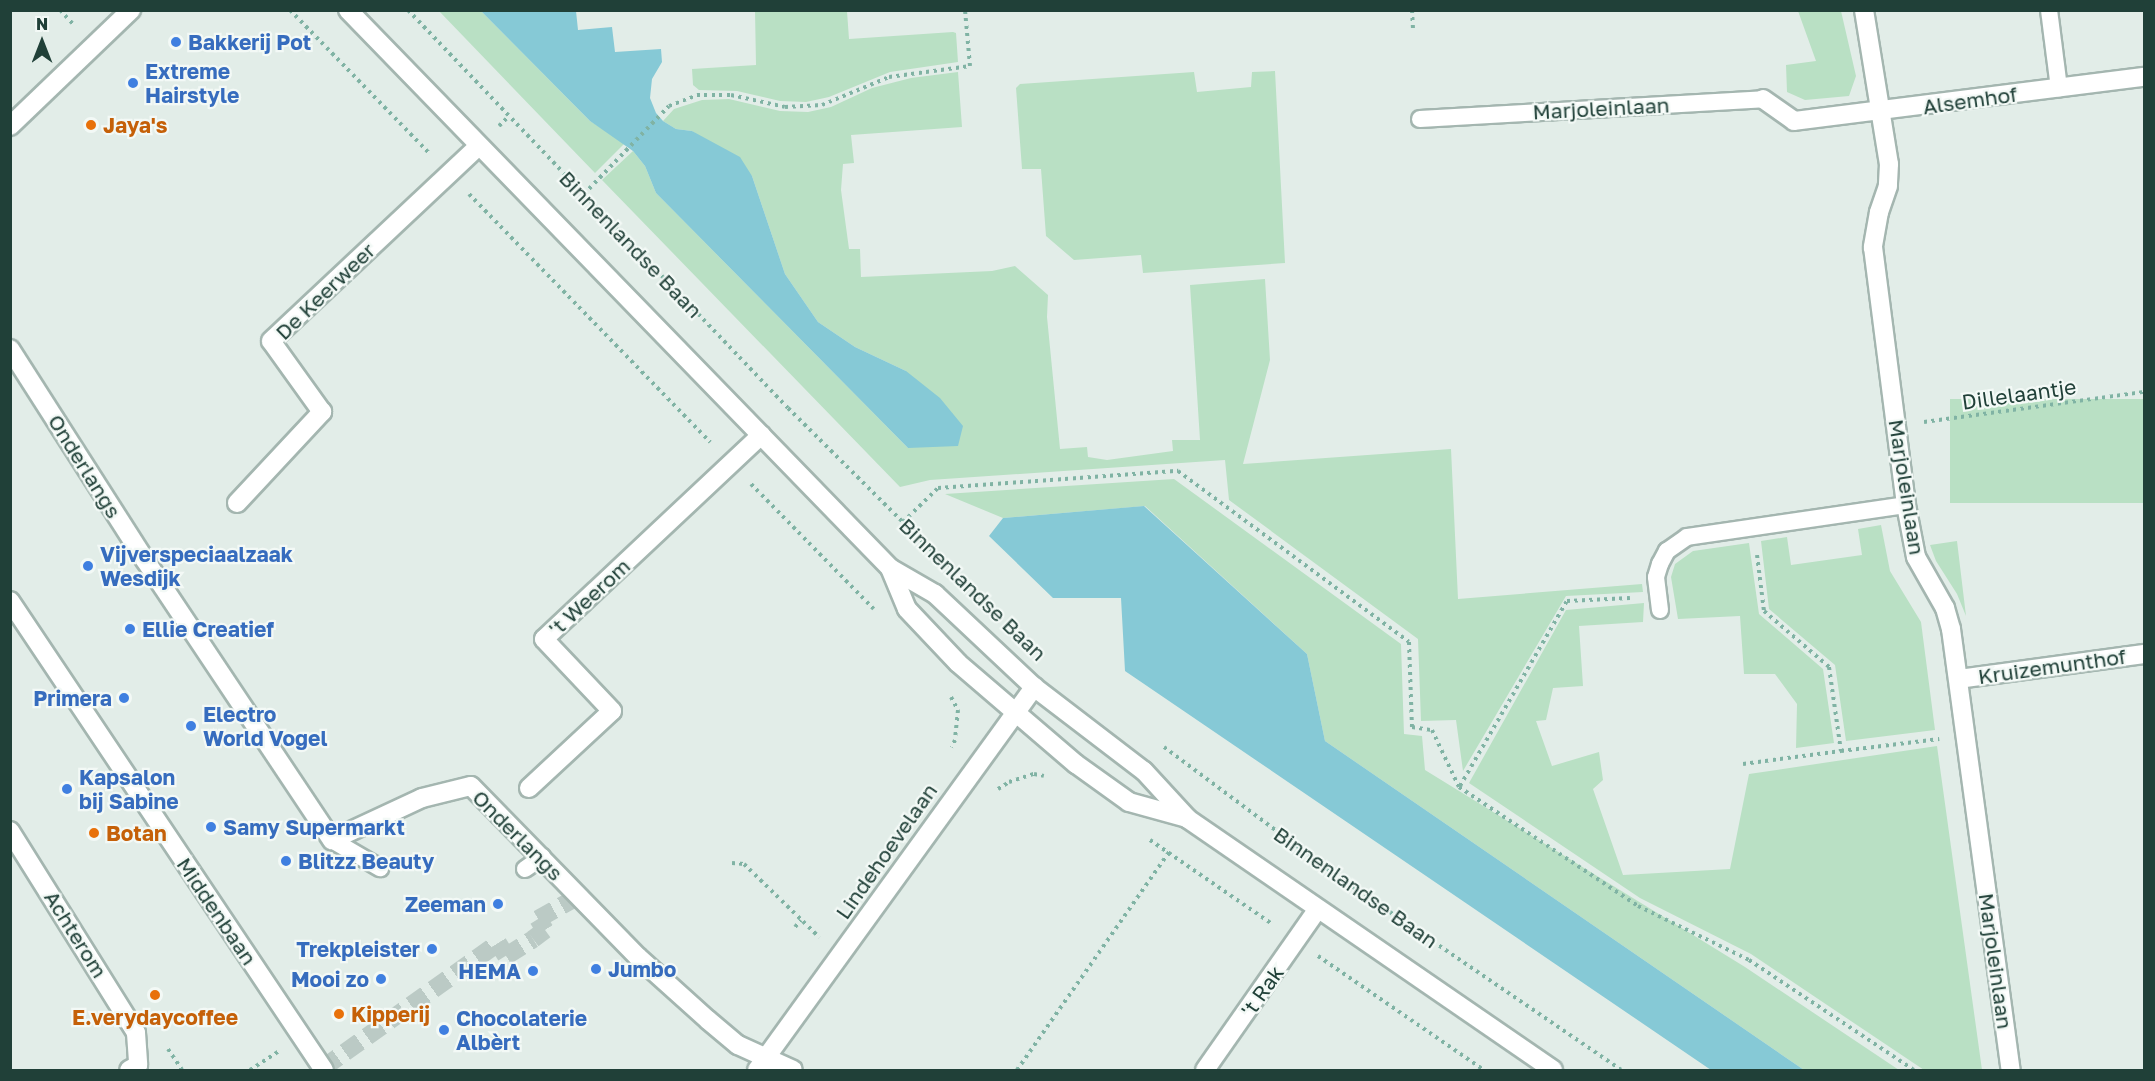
<!DOCTYPE html>
<html>
<head>
<meta charset="utf-8">
<style>
  body { margin:0 }
  #map { position:relative; width:2155px; height:1081px; overflow:hidden; background:#e2ede8; font-family:"Golos Text",sans-serif }
  div>[style] { position:absolute }
  [style*='--x'] { left:calc(var(--x)*1px); top:calc(var(--y)*1px); width:calc(var(--w)*1px); rotate:calc(var(--a)*1deg) }
  .green>* { inset:0; background:#b9e0c4; transform-origin:0 0 }
  .water>* { inset:0; background:#86c9d6 }
  .street-tunnel>* { height:18px; margin-top:-9px; transform-origin:0; background:repeating-linear-gradient(90deg,#bbcac5 0 18px,transparent 0 27px) }
  .path>* { height:4px; margin-top:-2px; transform-origin:0; background:repeating-linear-gradient(90deg,#80b3a4 0 3px,transparent 0 7.5px) }
  .roads { filter:drop-shadow(2px 0 #a4b6b0) drop-shadow(-2px 0 #a4b6b0) drop-shadow(0 2px #a4b6b0) drop-shadow(0 -2px #a4b6b0) }
  .lane>* { height:16px; margin:-8px; padding:0 8px; transform-origin:8px; border-radius:8px; background:#fff }
  .street>* { height:18px; margin:-9px; padding:0 9px; transform-origin:9px; border-radius:9px; background:#fff }
  .secondary>* { height:18px; margin:-9px; padding:0 9px; transform-origin:9px; border-radius:9px; background:#fff }
  .dots>* { width:16px; height:16px; translate:-50% -50%; box-sizing:border-box; border:3px solid #f3f9f6; border-radius:50% }
  span { translate:-50% -50%; white-space:nowrap; text-align:center; line-height:1.15; -webkit-text-stroke:4.5px #f3f9f6; paint-order:stroke }
  .shop-label { font-size:21px; color:#366cbe; font-weight:700 }
  .left { translate:0 -50%; text-align:left }
  .right { translate:-100% -50%; text-align:right }
  .street-label { font-size:21px; color:#204038 }
  .food-label { font-size:21px; color:#c56008; font-weight:700 }
  .frame { position:absolute; inset:0; border:12px solid #204038; pointer-events:none }
  .north { position:absolute; left:12px; top:12px; width:60px; height:60px; -webkit-text-stroke:4px #f3f9f6; paint-order:stroke; rotate:0deg; font-size:16px; font-weight:700; line-height:24px; text-align:center; color:#204038 }
  .north::after { content:''; display:block; margin:auto; width:21px; height:27px; background:#204038; clip-path:polygon(50% 0,100% 100%,50% 72%,0 100%) }
</style>
</head>
<body>
<div id="map">
  <div class="green">
    <div style="clip-path:polygon(439px 11px,481px 11px,590px 121px,625px 143px,595px 173px)"></div>
    <div style="clip-path:polygon(755px 11px,847px 11px,849px 39px,953px 32px,956px 33px,958px 62px,890px 72px,829px 97px,806px 102px,780px 101px,737px 91px,699px 90px,693px 85px,692px 69px,756px 65px)"></div>
    <div style="clip-path:polygon(1798px 11px,1841px 11px,1856px 76px,1849px 96px,1805px 100px,1787px 92px,1786px 65px,1816px 61px)"></div>
    <div style="clip-path:polygon(1275px 71px,1285px 263px,1143px 273px,1141px 255px,1074px 260px,1046px 236px,1041px 169px,1022px 169px,1016px 88px,1020px 84px,1194px 72px,1197px 92px,1251px 87px,1252px 72px)"></div>
    <div style="clip-path:polygon(958px 72px,962px 127px,851px 135px,854px 163px,843px 164px,841px 190px,849px 249px,860px 249px,861px 277px,992px 271px,1015px 266px,1048px 295px,1047px 317px,1060px 449px,1087px 447px,1088px 457px,1107px 460px,1173px 451px,1172px 440px,1200px 440px,1190px 285px,1265px 279px,1270px 360px,1243px 464px,1451px 449px,1458px 599px,1642px 584px,1643px 592px,1566px 596px,1463px 771px,1456px 720px,1421px 721px,1418px 639px,1229px 500px,1225px 460px,930px 480px,900px 487px,602px 180px,633px 151px,645px 166px,656px 193px,908px 448px,906px 371px,855px 347px,818px 322px,785px 274px,752px 176px,692px 131px,676px 129px,663px 121px,674px 109px,702px 100px,729px 99px,780px 111px,808px 112px,831px 107px,872px 88px,911px 78px)"></div>
    <div style="left:2144px;top:399px;width:104px;height:194px;rotate:90deg"></div>
    <div style="clip-path:polygon(1174px 479px,1401px 644px,1404px 734px,1422px 736px,1425px 770px,1745px 967px,1899px 1070px,1804px 1070px,1325px 741px,1307px 654px,1145px 506px,1003px 518px,945px 494px)"></div>
    <div style="clip-path:polygon(1881px 525px,1890px 571px,1921px 622px,1935px 730px,1846px 741px,1835px 665px,1769px 609px,1761px 541px,1787px 537px,1791px 565px,1862px 555px,1858px 529px)"></div>
    <div style="clip-path:polygon(1957px 541px,1966px 616px,1957px 594px,1936px 561px,1930px 545px)"></div>
    <div style="clip-path:polygon(1749px 543px,1759px 614px,1823px 669px,1834px 743px,1796px 748px,1797px 704px,1775px 674px,1744px 674px,1740px 616px,1678px 619px,1671px 577px,1675px 564px,1693px 551px)"></div>
    <div style="clip-path:polygon(1644px 603px,1643px 622px,1579px 626px,1583px 686px,1553px 688px,1546px 720px,1536px 721px,1552px 766px,1599px 752px,1603px 780px,1593px 789px,1623px 875px,1730px 869px,1749px 774px,1937px 746px,1982px 1070px,1924px 1070px,1751px 954px,1640px 898px,1469px 783px,1566px 610px)"></div>
  </div>
  <div class="water">
    <div style="clip-path:polygon(481px 11px,576px 11px,578px 30px,612px 27px,615px 52px,661px 49px,662px 62px,652px 79px,650px 98px,656px 113px,663px 121px,676px 129px,692px 131px,740px 157px,752px 176px,785px 274px,818px 322px,855px 347px,906px 371px,940px 398px,963px 426px,958px 446px,908px 448px,656px 193px,645px 166px,633px 151px,590px 121px)"></div>
    <div style="clip-path:polygon(1144px 506px,1307px 654px,1325px 741px,1804px 1070px,1711px 1070px,1125px 671px,1121px 598px,1053px 598px,989px 536px,1003px 518px)"></div>
  </div>
  <div class="street-tunnel">
    <div style="--x:323;--y:1068;--w:215;--a:-35.5"></div>
    <div style="--x:498;--y:943;--w:15;--a:58"></div>
    <div style="--x:506;--y:956;--w:32;--a:-32"></div>
    <div style="--x:533;--y:939;--w:15;--a:-37"></div>
    <div style="--x:545;--y:930;--w:13;--a:-122"></div>
    <div style="--x:538;--y:919;--w:47;--a:-29.3"></div>
  </div>
  <div class="path">
    <div style="--x:60;--y:10;--w:22;--a:47"></div>
    <div style="--x:290;--y:10;--w:201;--a:45.8"></div>
    <div style="--x:408;--y:10;--w:550;--a:46.33"></div>
    <div style="--x:788;--y:408;--w:200;--a:44.8"></div>
    <div style="--x:930;--y:549;--w:33;--a:40"></div>
    <div style="--x:1412;--y:10;--w:20;--a:87"></div>
    <div style="--x:499;--y:126;--w:14;--a:-45"></div>
    <div style="--x:469;--y:194;--w:346;--a:45.8"></div>
    <div style="--x:584;--y:194;--w:122;--a:-46"></div>
    <div style="--x:669;--y:106;--w:30;--a:-21"></div>
    <div style="--x:697;--y:95;--w:34;--a:0"></div>
    <div style="--x:731;--y:95;--w:55;--a:12.5"></div>
    <div style="--x:785;--y:107;--w:37;--a:-3"></div>
    <div style="--x:822;--y:105;--w:73;--a:-22.7"></div>
    <div style="--x:889;--y:77;--w:82;--a:-7.7"></div>
    <div style="--x:970;--y:66;--w:56;--a:-95.1"></div>
    <div style="--x:1924;--y:422;--w:222;--a:-7.8"></div>
    <div style="--x:751;--y:484;--w:175;--a:45.5"></div>
    <div style="--x:903;--y:522;--w:49;--a:-44.2"></div>
    <div style="--x:938;--y:488;--w:241;--a:-4.1"></div>
    <div style="--x:1178;--y:471;--w:287;--a:36.5"></div>
    <div style="--x:1409;--y:642;--w:85;--a:88"></div>
    <div style="--x:1412;--y:727;--w:20;--a:9"></div>
    <div style="--x:1432;--y:730;--w:63;--a:64.7"></div>
    <div style="--x:1459;--y:787;--w:215;--a:33.6"></div>
    <div style="--x:1638;--y:906;--w:123;--a:25.9"></div>
    <div style="--x:1749;--y:960;--w:198;--a:33.7"></div>
    <div style="--x:1757;--y:555;--w:56;--a:82.9"></div>
    <div style="--x:1764;--y:611;--w:86;--a:40.7"></div>
    <div style="--x:1829;--y:667;--w:85;--a:81.9"></div>
    <div style="--x:1841;--y:751;--w:99;--a:-7"></div>
    <div style="--x:951;--y:697;--w:15;--a:62"></div>
    <div style="--x:958;--y:710;--w:30;--a:96"></div>
    <div style="--x:955;--y:740;--w:8;--a:113"></div>
    <div style="--x:1164;--y:747;--w:219;--a:36.7"></div>
    <div style="--x:1340;--y:878;--w:340;--a:34.3"></div>
    <div style="--x:1743;--y:764;--w:99;--a:-7.6"></div>
    <div style="--x:1460;--y:786;--w:214;--a:-60"></div>
    <div style="--x:1567;--y:601;--w:63;--a:-2.7"></div>
    <div style="--x:998;--y:789;--w:13;--a:-32"></div>
    <div style="--x:1009;--y:782;--w:26;--a:-18"></div>
    <div style="--x:1034;--y:774;--w:10;--a:11"></div>
    <div style="--x:1150;--y:840;--w:148;--a:34.5"></div>
    <div style="--x:732;--y:863;--w:12;--a:5"></div>
    <div style="--x:744;--y:864;--w:105;--a:44.2"></div>
    <div style="--x:795;--y:927;--w:9;--a:-49"></div>
    <div style="--x:1318;--y:956;--w:201;--a:34.5"></div>
    <div style="--x:168;--y:1049;--w:25;--a:56"></div>
    <div style="--x:250;--y:1070;--w:35;--a:-33"></div>
    <div style="--x:1017;--y:1070;--w:266;--a:-55.1"></div>
  </div>
  <div class="roads">
    <div class="lane">
      <div style="--x:2049;--y:10;--w:79;--a:82.7"></div>
      <div style="--x:1420;--y:119;--w:344;--a:-3.3"></div>
      <div style="--x:1660;--y:610;--w:33;--a:-97"></div>
      <div style="--x:1656;--y:577;--w:14;--a:-73"></div>
      <div style="--x:1660;--y:564;--w:15;--a:-62"></div>
      <div style="--x:1667;--y:551;--w:24;--a:-35"></div>
      <div style="--x:1687;--y:537;--w:221;--a:-8.3"></div>
      <div style="--x:332;--y:840;--w:56;--a:30.3"></div>
      <div style="--x:525;--y:869;--w:21;--a:-35"></div>
    </div>
    <div class="street">
      <div style="--x:1864;--y:10;--w:156;--a:80.8"></div>
      <div style="--x:1889;--y:164;--w:22;--a:93"></div>
      <div style="--x:1888;--y:186;--w:28;--a:109"></div>
      <div style="--x:1879;--y:212;--w:36;--a:100"></div>
      <div style="--x:1873;--y:247;--w:260;--a:82.7"></div>
      <div style="--x:1906;--y:505;--w:53;--a:79.1"></div>
      <div style="--x:1916;--y:557;--w:59;--a:60.4"></div>
      <div style="--x:1945;--y:608;--w:22;--a:74"></div>
      <div style="--x:1951;--y:629;--w:445;--a:82.3"></div>
      <div style="--x:1763;--y:99;--w:38;--a:35"></div>
      <div style="--x:1794;--y:121;--w:353;--a:-7.2"></div>
      <div style="--x:10;--y:126;--w:168;--a:-43.8"></div>
      <div style="--x:10;--y:349;--w:250;--a:57.4"></div>
      <div style="--x:145;--y:560;--w:337;--a:56.3"></div>
      <div style="--x:332;--y:840;--w:99;--a:-25"></div>
      <div style="--x:422;--y:798;--w:50;--a:-13.8"></div>
      <div style="--x:471;--y:786;--w:239;--a:45.7"></div>
      <div style="--x:638;--y:957;--w:94;--a:42"></div>
      <div style="--x:708;--y:1020;--w:39;--a:40"></div>
      <div style="--x:738;--y:1045;--w:60;--a:24.4"></div>
      <div style="--x:237;--y:503;--w:125;--a:-47"></div>
      <div style="--x:322;--y:412;--w:87;--a:-125.7"></div>
      <div style="--x:271;--y:341;--w:285;--a:-43.2"></div>
      <div style="--x:10;--y:601;--w:564;--a:56.2"></div>
      <div style="--x:1959;--y:679;--w:187;--a:-7.7"></div>
      <div style="--x:529;--y:788;--w:113;--a:-42.9"></div>
      <div style="--x:612;--y:711;--w:99;--a:-133.4"></div>
      <div style="--x:544;--y:639;--w:298;--a:-43.2"></div>
      <div style="--x:10;--y:831;--w:238;--a:58"></div>
      <div style="--x:136;--y:1033;--w:32;--a:86"></div>
      <div style="--x:138;--y:1065;--w:10;--a:151"></div>
      <div style="--x:757;--y:1070;--w:473;--a:-54.1"></div>
      <div style="--x:1205;--y:1070;--w:195;--a:-55"></div>
    </div>
    <div class="secondary">
      <div style="--x:348;--y:10;--w:778;--a:45.83"></div>
      <div style="--x:890;--y:568;--w:52;--a:30"></div>
      <div style="--x:935;--y:594;--w:136;--a:43.2"></div>
      <div style="--x:1034;--y:687;--w:138;--a:37.4"></div>
      <div style="--x:1144;--y:771;--w:65;--a:47.5"></div>
      <div style="--x:1188;--y:819;--w:443;--a:34.5"></div>
      <div style="--x:890;--y:568;--w:44;--a:67.5"></div>
      <div style="--x:907;--y:609;--w:74;--a:46.6"></div>
      <div style="--x:958;--y:663;--w:155;--a:40.6"></div>
      <div style="--x:1076;--y:764;--w:65;--a:35.6"></div>
      <div style="--x:1129;--y:802;--w:60;--a:15.4"></div>
    </div>
  </div>
  <div class="dots">
    <div style="left:176px;top:42px;background:#3f7fe0"></div>
    <div style="left:133px;top:83px;background:#3f7fe0"></div>
    <div style="left:91px;top:125px;background:#e8710a"></div>
    <div style="left:88px;top:566px;background:#3f7fe0"></div>
    <div style="left:130px;top:629px;background:#3f7fe0"></div>
    <div style="left:124px;top:698px;background:#3f7fe0"></div>
    <div style="left:191px;top:726px;background:#3f7fe0"></div>
    <div style="left:67px;top:789px;background:#3f7fe0"></div>
    <div style="left:211px;top:827px;background:#3f7fe0"></div>
    <div style="left:94px;top:833px;background:#e8710a"></div>
    <div style="left:286px;top:861px;background:#3f7fe0"></div>
    <div style="left:498px;top:904px;background:#3f7fe0"></div>
    <div style="left:432px;top:949px;background:#3f7fe0"></div>
    <div style="left:596px;top:969px;background:#3f7fe0"></div>
    <div style="left:533px;top:971px;background:#3f7fe0"></div>
    <div style="left:381px;top:979px;background:#3f7fe0"></div>
    <div style="left:155px;top:995px;background:#e8710a"></div>
    <div style="left:339px;top:1014px;background:#e8710a"></div>
    <div style="left:444px;top:1030px;background:#3f7fe0"></div>
  </div>
  <div class="shop-label">
    <span class="left" style="left:188px;top:42px">Bakkerij Pot</span>
    <span class="left" style="left:145px;top:83px">Extreme<br>Hairstyle</span>
    <span class="left" style="left:100px;top:566px">Vijverspeciaalzaak<br>Wesdijk</span>
    <span class="left" style="left:142px;top:629px">Ellie Creatief</span>
    <span class="right" style="left:112px;top:698px">Primera</span>
    <span class="left" style="left:203px;top:726px">Electro<br>World Vogel</span>
    <span class="left" style="left:79px;top:789px">Kapsalon<br>bij Sabine</span>
    <span class="left" style="left:223px;top:827px">Samy Supermarkt</span>
    <span class="left" style="left:298px;top:861px">Blitzz Beauty</span>
    <span class="right" style="left:486px;top:904px">Zeeman</span>
    <span class="right" style="left:420px;top:949px">Trekpleister</span>
    <span class="left" style="left:608px;top:969px">Jumbo</span>
    <span class="right" style="left:521px;top:971px">HEMA</span>
    <span class="right" style="left:369px;top:979px">Mooi zo</span>
    <span class="left" style="left:456px;top:1030px">Chocolaterie<br>Albèrt</span>
  </div>
  <div class="street-label">
    <span style="left:1970px;top:100px;rotate:-8deg">Alsemhof</span>
    <span style="left:1601px;top:108px;rotate:-3deg">Marjoleinlaan</span>
    <span style="left:631px;top:244px;rotate:46deg">Binnenlandse Baan</span>
    <span style="left:325px;top:291px;rotate:-44deg">De Keerweer</span>
    <span style="left:2019px;top:394px;rotate:-8deg">Dillelaantje</span>
    <span style="left:85px;top:466px;rotate:58deg">Onderlangs</span>
    <span style="left:1907px;top:487px;rotate:81deg">Marjoleinlaan</span>
    <span style="left:973px;top:589px;rotate:44deg">Binnenlandse Baan</span>
    <span style="left:589px;top:597px;rotate:-43deg">'t Weerom</span>
    <span style="left:2052px;top:666px;rotate:-8deg">Kruizemunthof</span>
    <span style="left:518px;top:835px;rotate:45deg">Onderlangs</span>
    <span style="left:886px;top:851px;rotate:-55deg">Lindehoevelaan</span>
    <span style="left:1356px;top:887px;rotate:35deg">Binnenlandse Baan</span>
    <span style="left:217px;top:911px;rotate:56deg">Middenbaan</span>
    <span style="left:76px;top:934px;rotate:58deg">Achterom</span>
    <span style="left:1996px;top:961px;rotate:82deg">Marjoleinlaan</span>
    <span style="left:1262px;top:991px;rotate:-55deg">'t Rak</span>
  </div>
  <div class="food-label">
    <span class="left" style="left:103px;top:125px">Jaya's</span>
    <span class="left" style="left:106px;top:833px">Botan</span>
    <span class="left" style="left:351px;top:1014px">Kipperij</span>
    <span style="left:155px;top:1017px">E.verydaycoffee</span>
  </div>
  <div class="frame"></div>
  <div class="north">N</div>
</div>
</body>
</html>
